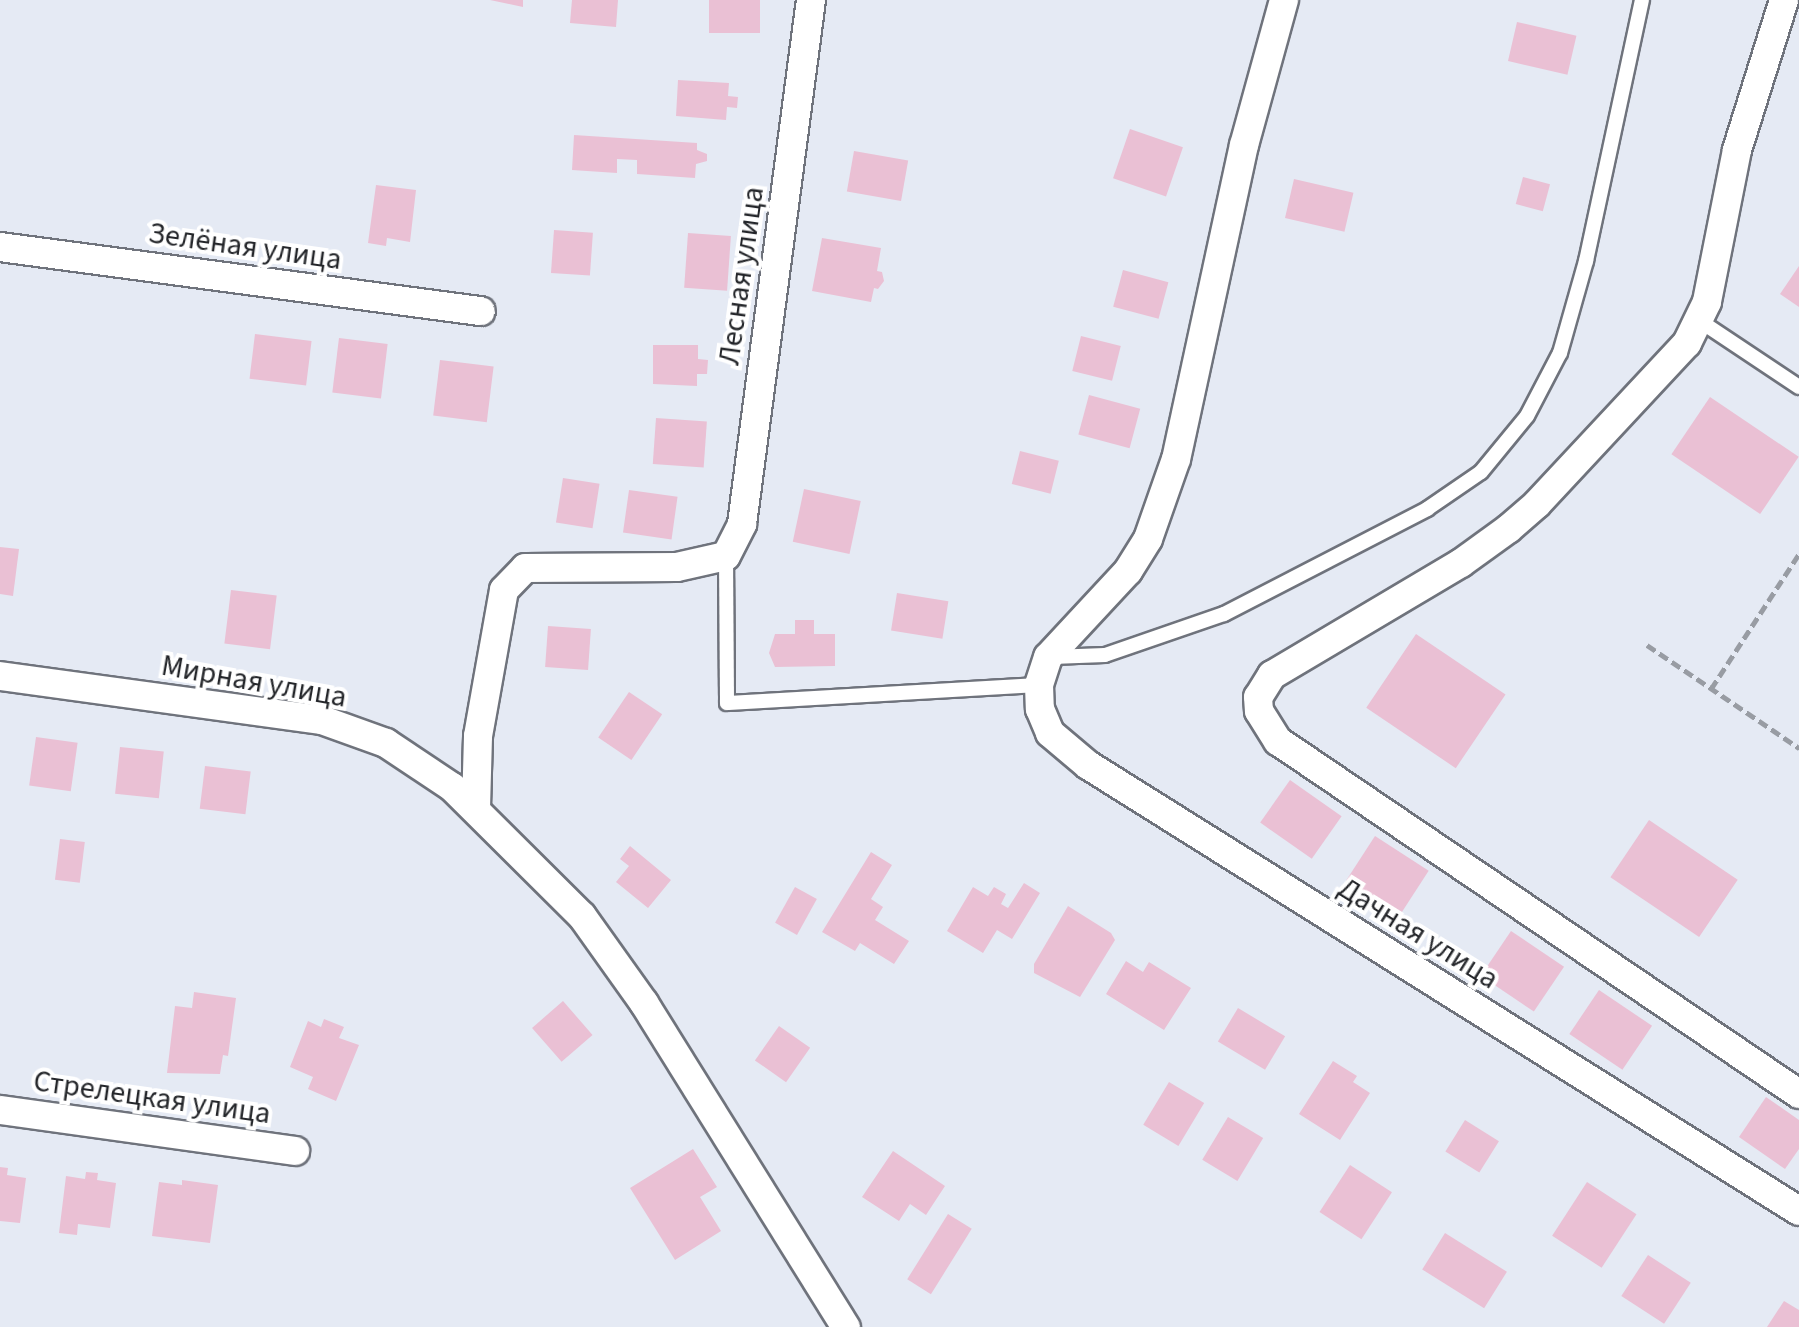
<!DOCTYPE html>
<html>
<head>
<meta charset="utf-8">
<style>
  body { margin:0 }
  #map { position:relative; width:1799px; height:1327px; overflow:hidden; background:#e5eaf4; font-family:"Source Sans 3",sans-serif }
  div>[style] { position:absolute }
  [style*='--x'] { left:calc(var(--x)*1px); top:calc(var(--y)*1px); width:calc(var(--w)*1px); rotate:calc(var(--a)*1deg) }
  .building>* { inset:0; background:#eac0d4; transform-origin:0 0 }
  .path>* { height:5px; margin-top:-2.5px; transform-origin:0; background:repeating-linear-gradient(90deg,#989ca3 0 10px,transparent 0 15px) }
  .roads { filter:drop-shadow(2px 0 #6f737c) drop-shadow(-2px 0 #6f737c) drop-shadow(0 2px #6f737c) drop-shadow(0 -2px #6f737c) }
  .lane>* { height:14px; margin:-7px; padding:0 7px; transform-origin:7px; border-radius:7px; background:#fff }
  .street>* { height:28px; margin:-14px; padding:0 14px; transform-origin:14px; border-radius:14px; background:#fff }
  span { translate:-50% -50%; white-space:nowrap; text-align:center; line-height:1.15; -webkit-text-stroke:8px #fff; paint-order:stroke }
  .street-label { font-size:30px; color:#24262a }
</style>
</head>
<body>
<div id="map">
  <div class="building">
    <div style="clip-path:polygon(490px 0,523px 0,523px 7px)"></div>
    <div style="clip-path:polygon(572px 0,618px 0,616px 27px,570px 23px)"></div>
    <div style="left:709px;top:0;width:51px;height:33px"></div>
    <div style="left:1517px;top:22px;width:61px;height:40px;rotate:13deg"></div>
    <div style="clip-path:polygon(678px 80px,729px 83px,728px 96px,738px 97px,737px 108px,727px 107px,726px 120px,676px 116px)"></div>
    <div style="left:1130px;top:129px;width:56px;height:52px;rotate:19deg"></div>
    <div style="clip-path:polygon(574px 135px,697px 143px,697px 150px,707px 154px,707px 161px,696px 164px,695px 178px,637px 174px,637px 160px,617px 159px,617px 173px,572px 170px)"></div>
    <div style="left:854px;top:151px;width:55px;height:41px;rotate:10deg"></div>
    <div style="left:1523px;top:177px;width:28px;height:28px;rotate:15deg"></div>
    <div style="left:1294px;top:179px;width:61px;height:40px;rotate:13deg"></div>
    <div style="clip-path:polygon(376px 185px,416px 190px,410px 242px,387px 238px,386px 246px,368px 243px)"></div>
    <div style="left:554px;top:230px;width:39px;height:43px;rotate:4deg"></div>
    <div style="left:688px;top:233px;width:43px;height:55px;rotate:4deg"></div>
    <div style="clip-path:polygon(822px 238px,881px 248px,877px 271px,882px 272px,884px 281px,878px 289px,874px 288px,871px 302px,812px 291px)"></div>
    <div style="clip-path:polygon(1799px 266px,1799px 307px,1780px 294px)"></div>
    <div style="left:1123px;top:270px;width:47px;height:38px;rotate:15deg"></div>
    <div style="left:255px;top:334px;width:57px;height:45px;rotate:7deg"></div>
    <div style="left:1081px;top:336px;width:41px;height:36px;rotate:14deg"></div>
    <div style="left:339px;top:338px;width:49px;height:55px;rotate:7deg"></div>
    <div style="clip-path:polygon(653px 345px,698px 345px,698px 359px,708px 360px,707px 374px,697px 374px,697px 386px,653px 384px)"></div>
    <div style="left:440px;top:360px;width:54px;height:56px;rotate:7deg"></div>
    <div style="left:1089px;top:395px;width:53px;height:41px;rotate:15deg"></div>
    <div style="left:1710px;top:397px;width:107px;height:69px;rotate:34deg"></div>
    <div style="left:656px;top:418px;width:51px;height:46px;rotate:4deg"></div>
    <div style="left:1020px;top:451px;width:40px;height:34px;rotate:14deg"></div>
    <div style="left:563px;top:478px;width:37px;height:45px;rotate:9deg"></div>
    <div style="left:804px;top:489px;width:58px;height:54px;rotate:12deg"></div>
    <div style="left:629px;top:490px;width:49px;height:43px;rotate:8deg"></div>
    <div style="clip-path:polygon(0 547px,19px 549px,13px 596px,0 594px)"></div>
    <div style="left:231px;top:590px;width:46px;height:54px;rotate:7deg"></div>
    <div style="left:897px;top:593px;width:52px;height:38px;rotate:9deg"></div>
    <div style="clip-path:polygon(795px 620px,814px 620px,814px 634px,835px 634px,835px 666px,775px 667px,769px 653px,775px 634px,795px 634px)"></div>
    <div style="left:548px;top:626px;width:43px;height:41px;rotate:4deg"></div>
    <div style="left:1416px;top:634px;width:108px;height:89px;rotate:34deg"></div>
    <div style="left:629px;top:692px;width:40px;height:55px;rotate:34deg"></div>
    <div style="left:36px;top:737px;width:42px;height:49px;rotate:8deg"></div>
    <div style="left:120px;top:747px;width:44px;height:47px;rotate:6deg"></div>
    <div style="left:205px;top:766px;width:46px;height:43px;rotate:7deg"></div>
    <div style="left:1290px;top:780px;width:63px;height:52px;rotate:35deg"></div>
    <div style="left:1649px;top:820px;width:107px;height:69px;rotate:34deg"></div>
    <div style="left:1375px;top:836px;width:64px;height:53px;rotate:33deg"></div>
    <div style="left:60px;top:839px;width:25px;height:41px;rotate:7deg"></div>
    <div style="clip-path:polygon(630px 846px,671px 880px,648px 908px,616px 882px,629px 866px,620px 859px)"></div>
    <div style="clip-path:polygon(871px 852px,892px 865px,871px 899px,883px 907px,875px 920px,909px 941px,894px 964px,860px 943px,855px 951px,822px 932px)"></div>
    <div style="clip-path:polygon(1024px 883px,1040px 893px,1012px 939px,997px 930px,983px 953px,947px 931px,973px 887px,988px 896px,994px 887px,1006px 894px,1001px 904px,1008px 908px)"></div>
    <div style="left:795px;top:887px;width:25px;height:41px;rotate:29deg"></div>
    <div style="clip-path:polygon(1068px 906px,1111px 933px,1115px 940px,1080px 997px,1034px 973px,1034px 964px)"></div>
    <div style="left:1511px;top:931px;width:64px;height:54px;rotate:34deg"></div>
    <div style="clip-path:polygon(1126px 961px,1143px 972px,1149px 962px,1191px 988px,1164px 1030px,1106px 994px)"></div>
    <div style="left:1599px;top:990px;width:64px;height:53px;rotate:34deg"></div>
    <div style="clip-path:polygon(194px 992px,236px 998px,228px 1056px,223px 1055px,220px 1074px,167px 1073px,175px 1006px,192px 1008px)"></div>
    <div style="left:563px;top:1001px;width:45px;height:41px;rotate:49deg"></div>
    <div style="left:1238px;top:1008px;width:55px;height:39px;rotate:31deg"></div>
    <div style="clip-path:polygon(324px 1019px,344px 1027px,339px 1038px,359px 1045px,336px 1101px,308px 1089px,313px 1077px,290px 1067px,308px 1021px,321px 1027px)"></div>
    <div style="left:779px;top:1026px;width:38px;height:42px;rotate:35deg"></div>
    <div style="clip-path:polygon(1333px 1061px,1357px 1076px,1353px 1082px,1370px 1093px,1340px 1140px,1299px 1114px)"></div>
    <div style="left:1169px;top:1082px;width:41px;height:50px;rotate:31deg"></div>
    <div style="clip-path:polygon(1766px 1097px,1799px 1120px,1799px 1149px,1785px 1169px,1739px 1137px)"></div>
    <div style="left:1228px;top:1117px;width:41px;height:50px;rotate:31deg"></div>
    <div style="left:1465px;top:1120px;width:40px;height:37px;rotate:32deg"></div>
    <div style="clip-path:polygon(693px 1149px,717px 1187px,700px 1197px,721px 1231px,675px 1260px,630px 1188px)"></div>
    <div style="clip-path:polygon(893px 1151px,945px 1186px,926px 1215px,910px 1204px,899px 1221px,862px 1197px)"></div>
    <div style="left:1350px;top:1165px;width:50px;height:56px;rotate:33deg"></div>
    <div style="clip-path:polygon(0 1167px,8px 1168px,7px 1175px,26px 1178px,20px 1223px,0 1221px)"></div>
    <div style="clip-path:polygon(86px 1172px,98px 1173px,97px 1180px,116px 1183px,110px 1228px,78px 1224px,77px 1235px,59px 1233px,66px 1176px,85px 1179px)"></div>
    <div style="clip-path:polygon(182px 1180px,218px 1185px,210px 1243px,152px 1236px,159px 1182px,182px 1185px)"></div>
    <div style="left:1587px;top:1182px;width:59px;height:64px;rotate:33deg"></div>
    <div style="left:948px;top:1214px;width:28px;height:77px;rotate:32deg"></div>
    <div style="left:1445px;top:1233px;width:73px;height:43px;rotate:32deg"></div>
    <div style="left:1648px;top:1255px;width:51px;height:49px;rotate:33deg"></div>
    <div style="clip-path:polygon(1784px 1301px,1799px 1310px,1799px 1327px,1767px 1327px)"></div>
  </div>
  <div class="path">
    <div style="--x:1647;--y:645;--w:184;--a:34.1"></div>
    <div style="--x:1711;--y:689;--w:161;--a:-56.9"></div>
  </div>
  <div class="roads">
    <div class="lane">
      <div style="--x:1700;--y:321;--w:119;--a:33.7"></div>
      <div style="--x:726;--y:556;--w:147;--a:89.6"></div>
      <div style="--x:727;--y:703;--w:313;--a:-3.3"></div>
      <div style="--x:1052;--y:657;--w:53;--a:-2.2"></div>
      <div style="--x:1105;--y:655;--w:126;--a:-19"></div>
      <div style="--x:1224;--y:614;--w:229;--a:-27.3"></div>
      <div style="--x:1427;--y:509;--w:65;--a:-34.4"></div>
      <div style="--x:1481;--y:472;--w:72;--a:-50.6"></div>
      <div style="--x:1527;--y:416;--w:71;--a:-62.4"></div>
      <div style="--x:1560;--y:353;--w:96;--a:-74.2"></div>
      <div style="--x:1586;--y:261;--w:267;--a:-77.9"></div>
    </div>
    <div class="street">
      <div style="--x:1284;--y:0;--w:150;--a:105.4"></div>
      <div style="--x:1244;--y:145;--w:321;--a:102.2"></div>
      <div style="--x:1176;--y:459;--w:85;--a:109.3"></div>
      <div style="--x:1148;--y:539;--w:38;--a:122"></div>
      <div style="--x:1128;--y:571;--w:117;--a:132.9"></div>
      <div style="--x:1048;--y:657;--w:29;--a:108"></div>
      <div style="--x:1039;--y:685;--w:24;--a:88"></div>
      <div style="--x:1040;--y:709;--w:26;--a:67"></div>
      <div style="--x:1050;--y:733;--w:50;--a:40.1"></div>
      <div style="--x:1088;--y:765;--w:839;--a:32.1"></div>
      <div style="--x:1784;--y:0;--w:157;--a:107.4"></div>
      <div style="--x:1737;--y:150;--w:155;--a:101.2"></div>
      <div style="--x:1707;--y:302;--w:46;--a:116"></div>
      <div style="--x:1687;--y:343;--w:220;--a:133"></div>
      <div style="--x:1537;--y:504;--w:38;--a:139"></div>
      <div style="--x:1508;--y:529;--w:58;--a:144.1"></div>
      <div style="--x:1461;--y:563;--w:220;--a:149.3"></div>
      <div style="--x:1272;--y:675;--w:26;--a:122"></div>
      <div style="--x:1258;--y:697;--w:14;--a:86"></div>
      <div style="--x:1259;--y:711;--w:36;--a:58"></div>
      <div style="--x:1278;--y:741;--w:629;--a:34.12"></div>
      <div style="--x:0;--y:247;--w:485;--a:7.6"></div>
      <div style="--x:0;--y:676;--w:325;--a:7.8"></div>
      <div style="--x:322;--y:720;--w:68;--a:19.8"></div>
      <div style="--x:386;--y:743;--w:79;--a:33.7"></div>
      <div style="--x:452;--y:787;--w:183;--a:44.8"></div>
      <div style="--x:582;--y:916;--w:107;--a:54.5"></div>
      <div style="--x:644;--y:1003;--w:382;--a:58.1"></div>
      <div style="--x:476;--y:808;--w:72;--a:-88.4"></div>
      <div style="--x:478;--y:736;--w:148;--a:-79.9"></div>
      <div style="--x:504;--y:590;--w:30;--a:-46"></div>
      <div style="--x:525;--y:568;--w:152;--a:-0.4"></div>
      <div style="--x:677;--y:567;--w:50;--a:-12.7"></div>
      <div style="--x:726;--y:556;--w:36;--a:-63"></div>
      <div style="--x:742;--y:524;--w:529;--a:-82.5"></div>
      <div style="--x:0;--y:1110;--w:298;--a:7.9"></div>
    </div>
  </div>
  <div class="street-label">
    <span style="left:245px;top:247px;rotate:8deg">Зелёная улица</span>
    <span style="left:742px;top:276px;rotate:-82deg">Лесная улица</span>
    <span style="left:254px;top:682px;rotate:10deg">Мирная улица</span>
    <span style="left:1418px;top:934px;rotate:32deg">Дачная улица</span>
    <span style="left:152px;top:1098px;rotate:8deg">Стрелецкая улица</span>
  </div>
</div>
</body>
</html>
